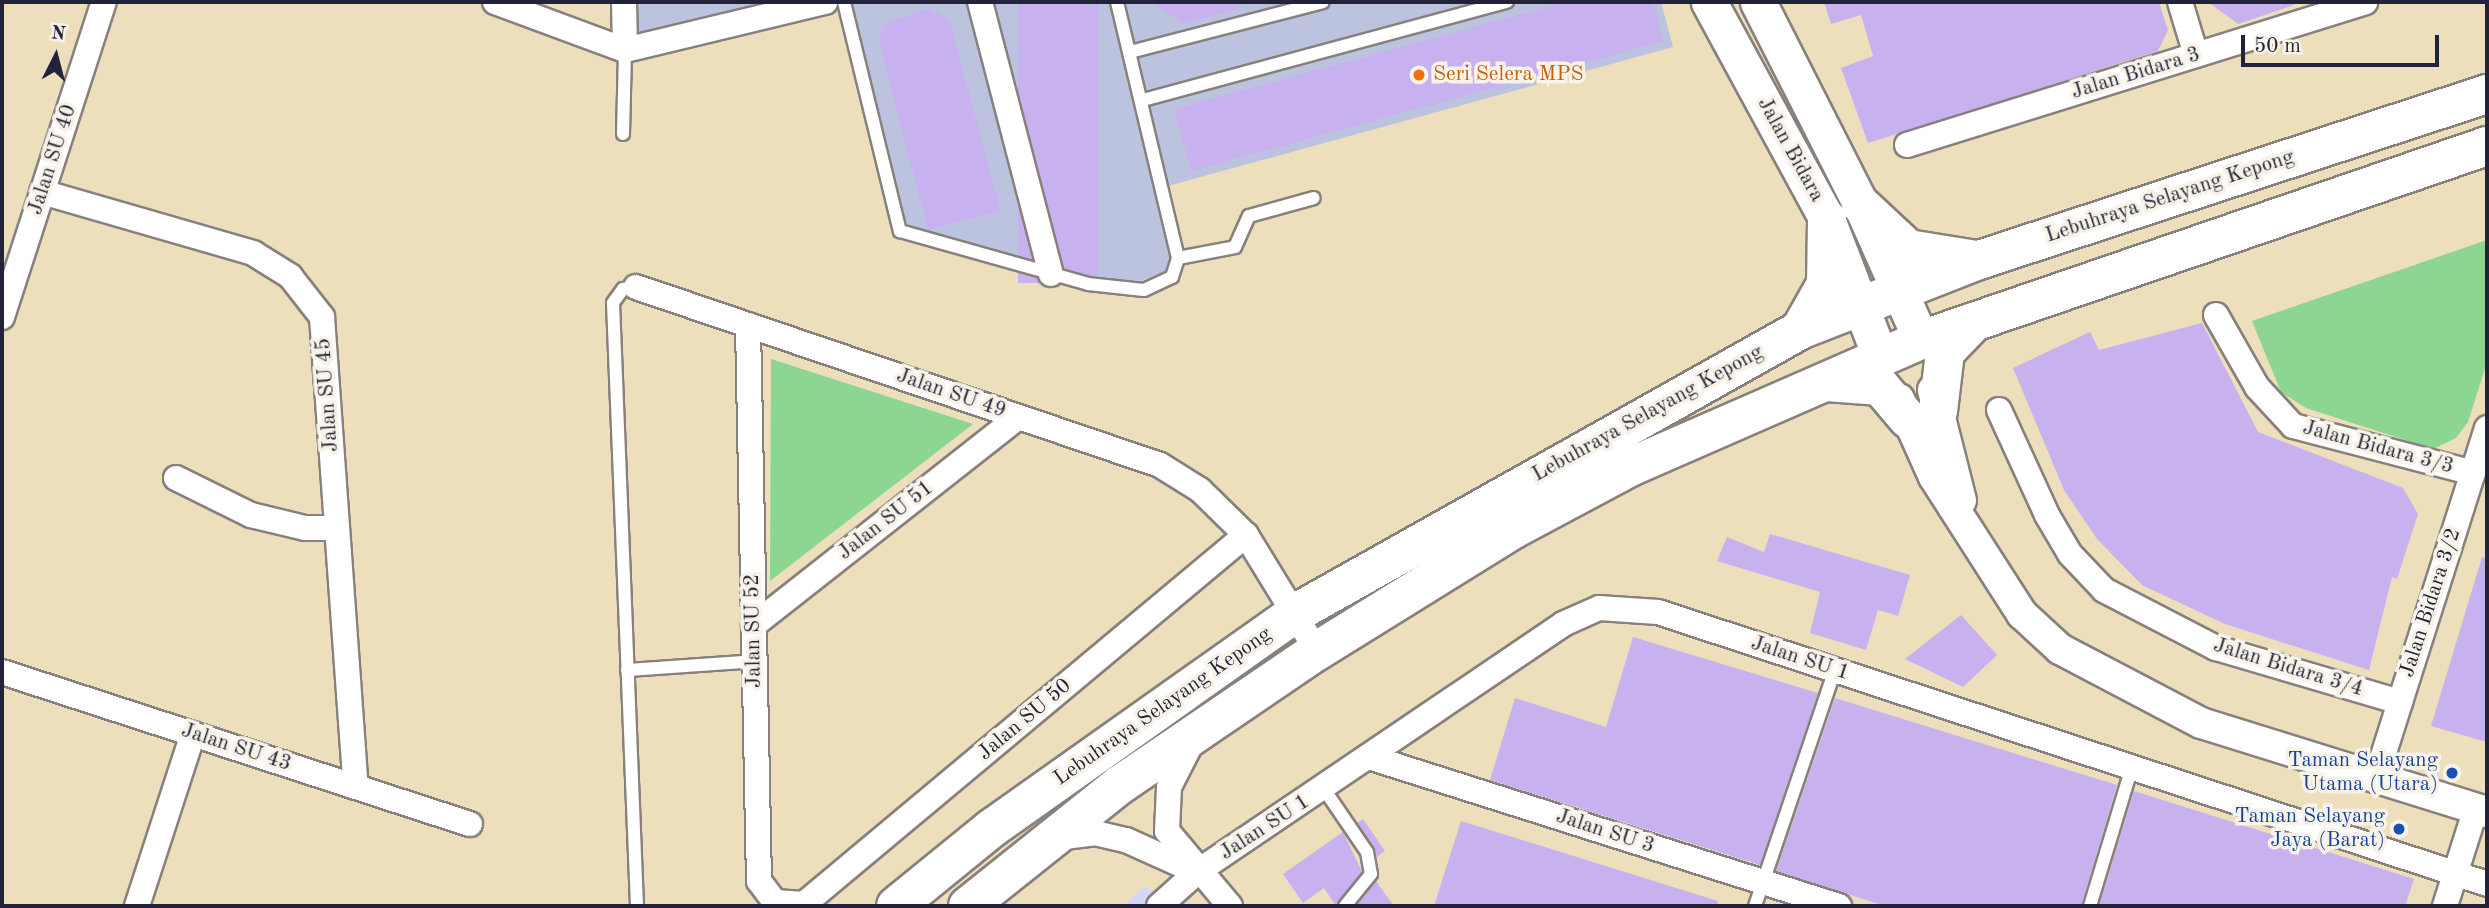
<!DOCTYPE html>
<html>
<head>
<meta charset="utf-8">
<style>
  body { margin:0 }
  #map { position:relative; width:2489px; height:908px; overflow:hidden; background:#eddebc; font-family:"Old Standard TT",serif }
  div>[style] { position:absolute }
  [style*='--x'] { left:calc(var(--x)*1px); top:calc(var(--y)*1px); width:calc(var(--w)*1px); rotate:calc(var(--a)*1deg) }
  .built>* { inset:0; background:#d3d8f9 }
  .industrial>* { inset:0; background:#bcc3de }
  .green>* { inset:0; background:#8cd692 }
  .building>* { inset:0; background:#c8b1ef; transform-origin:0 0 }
  .roads { filter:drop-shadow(2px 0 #88807c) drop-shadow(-2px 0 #88807c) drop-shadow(0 2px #88807c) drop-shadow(0 -2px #88807c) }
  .service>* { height:12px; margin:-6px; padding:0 6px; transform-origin:6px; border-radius:6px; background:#fff }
  .minor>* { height:24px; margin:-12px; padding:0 12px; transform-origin:12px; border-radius:12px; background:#fff }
  .tertiary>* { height:30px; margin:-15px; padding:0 15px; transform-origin:15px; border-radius:15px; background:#fff }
  .secondary>* { height:35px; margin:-17.5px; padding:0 17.5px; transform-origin:17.5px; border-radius:17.5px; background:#fff }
  .primary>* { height:38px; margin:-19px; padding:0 19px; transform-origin:19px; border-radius:19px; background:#fff }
  .dots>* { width:19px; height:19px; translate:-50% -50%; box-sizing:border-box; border:4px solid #f7f3e8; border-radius:50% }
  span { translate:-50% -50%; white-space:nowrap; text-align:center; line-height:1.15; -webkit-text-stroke:7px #f7f3e8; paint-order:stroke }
  .street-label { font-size:21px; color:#22223b }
  .food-label { font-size:21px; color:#c56008 }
  .left { translate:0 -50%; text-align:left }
  .transit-label { font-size:21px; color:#164399 }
  .right { translate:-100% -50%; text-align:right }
  .frame { position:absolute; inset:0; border:4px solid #22223b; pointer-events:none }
  .north { position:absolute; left:21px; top:21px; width:70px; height:70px; -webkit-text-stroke:5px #f7f3e8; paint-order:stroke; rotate:6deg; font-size:19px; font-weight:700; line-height:28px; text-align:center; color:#22223b }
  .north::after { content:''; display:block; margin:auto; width:24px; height:32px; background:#22223b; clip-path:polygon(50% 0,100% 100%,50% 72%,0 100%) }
  .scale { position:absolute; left:2241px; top:35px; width:198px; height:32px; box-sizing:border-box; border:4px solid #22223b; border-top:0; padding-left:9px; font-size:21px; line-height:24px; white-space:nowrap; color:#22223b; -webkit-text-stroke:5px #f7f3e8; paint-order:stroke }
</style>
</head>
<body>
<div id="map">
  <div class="built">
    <div style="clip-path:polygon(1144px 887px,1193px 905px,1194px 906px,1123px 906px)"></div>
  </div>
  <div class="industrial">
    <div style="clip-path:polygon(633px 2px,785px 2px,634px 37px)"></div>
    <div style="clip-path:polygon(852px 2px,1661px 2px,1673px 47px,1157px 189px,1171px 254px,1168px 270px,1140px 281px,1096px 279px,905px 228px,897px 216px)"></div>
  </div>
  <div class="green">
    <div style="clip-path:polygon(2487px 240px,2487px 362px,2468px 422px,2456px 438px,2433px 449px,2306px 408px,2281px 392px,2252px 321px)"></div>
    <div style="clip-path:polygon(771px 359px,973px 424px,770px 581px)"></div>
  </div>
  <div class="building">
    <div style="left:1018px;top:2px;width:80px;height:281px"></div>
    <div style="clip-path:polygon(1151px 2px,1240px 2px,1241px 8px,1184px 24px)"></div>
    <div style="clip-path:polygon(1566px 2px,1653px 2px,1664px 41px,1191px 171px,1174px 109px)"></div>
    <div style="clip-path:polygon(1824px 2px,2159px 2px,2168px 30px,2158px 51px,1868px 143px,1841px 68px,1873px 56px,1861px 15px,1831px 24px)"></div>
    <div style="clip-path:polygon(2208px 2px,2293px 2px,2294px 5px,2238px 24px)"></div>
    <div style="clip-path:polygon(928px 9px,949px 19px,1001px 211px,928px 230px,878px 39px,886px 23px)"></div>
    <div style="clip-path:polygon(2202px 323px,2258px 432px,2403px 488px,2418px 514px,2397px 579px,2392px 577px,2369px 670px,2225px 624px,2142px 585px,2097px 539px,2064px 490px,2013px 368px,2090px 332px,2099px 350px)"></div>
    <div style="clip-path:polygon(1770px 534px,1910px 575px,1898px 616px,1878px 610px,1866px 650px,1810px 633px,1820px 592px,1717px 561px,1727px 537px,1764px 552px)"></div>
    <div style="clip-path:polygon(2482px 557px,2487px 558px,2487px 742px,2431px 726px)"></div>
    <div style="clip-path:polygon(1961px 615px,1997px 655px,1963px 687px,1905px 659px)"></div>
    <div style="clip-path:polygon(1633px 637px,1818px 693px,1760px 865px,1490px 780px,1515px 698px,1606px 727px)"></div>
    <div style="clip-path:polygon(1835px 698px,2117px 785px,2081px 906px,1885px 906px,1776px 871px)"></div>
    <div style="clip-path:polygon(2134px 791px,2414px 879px,2405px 906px,2099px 906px)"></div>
    <div style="clip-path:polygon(1363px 819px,1385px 851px,1377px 857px,1357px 823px)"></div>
    <div style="clip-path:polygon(1461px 821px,1718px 901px,1717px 906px,1434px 906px)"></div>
    <div style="clip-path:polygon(1343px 832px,1362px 872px,1336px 906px,1324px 888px,1303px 903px,1283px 874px)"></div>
    <div style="clip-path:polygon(1376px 881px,1394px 906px,1356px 906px)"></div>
  </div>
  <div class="roads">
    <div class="service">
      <div style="--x:844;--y:2;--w:236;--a:76.3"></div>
      <div style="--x:900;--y:231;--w:195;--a:15.7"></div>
      <div style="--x:1088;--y:284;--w:56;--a:6.1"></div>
      <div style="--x:1144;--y:290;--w:31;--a:-25"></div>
      <div style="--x:1172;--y:277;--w:20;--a:-72"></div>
      <div style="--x:1178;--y:258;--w:263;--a:-103.4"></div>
      <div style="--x:1130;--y:52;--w:199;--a:-14.5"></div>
      <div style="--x:1143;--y:100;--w:377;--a:-15.1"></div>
      <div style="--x:623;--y:134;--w:84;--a:-88.6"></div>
      <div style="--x:1178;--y:258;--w:58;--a:-10.9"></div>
      <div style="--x:1235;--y:247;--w:34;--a:-66"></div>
      <div style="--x:1249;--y:216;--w:67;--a:-15.5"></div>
      <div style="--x:636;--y:287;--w:13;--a:171"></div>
      <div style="--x:623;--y:289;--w:17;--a:126"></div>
      <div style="--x:613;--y:303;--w:603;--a:87.72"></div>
      <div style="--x:627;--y:670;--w:128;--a:-4"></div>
      <div style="--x:1324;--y:789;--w:76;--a:55.7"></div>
      <div style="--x:1367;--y:852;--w:22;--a:80"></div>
      <div style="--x:1371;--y:874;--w:41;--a:129.1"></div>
      <div style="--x:1755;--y:906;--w:249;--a:-71.3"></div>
      <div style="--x:2090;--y:906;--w:142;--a:-73.2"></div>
    </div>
    <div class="minor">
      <div style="--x:495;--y:2;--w:139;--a:20.3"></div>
      <div style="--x:624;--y:2;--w:48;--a:88.8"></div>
      <div style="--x:980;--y:2;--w:281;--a:75.4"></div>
      <div style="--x:2180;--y:2;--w:55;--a:73.2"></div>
      <div style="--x:625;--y:50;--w:206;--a:-13.5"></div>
      <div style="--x:1907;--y:145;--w:480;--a:-17.3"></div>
      <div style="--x:42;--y:192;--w:220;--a:16.1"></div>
      <div style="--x:253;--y:253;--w:44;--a:31.9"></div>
      <div style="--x:290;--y:276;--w:52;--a:52"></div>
      <div style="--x:322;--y:317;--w:471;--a:85.9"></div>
      <div style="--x:636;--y:287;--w:553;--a:18.76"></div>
      <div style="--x:1160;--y:465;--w:47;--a:32"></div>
      <div style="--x:1200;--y:490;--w:64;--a:44.4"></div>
      <div style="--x:1246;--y:535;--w:136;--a:58.5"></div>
      <div style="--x:2216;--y:315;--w:83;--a:60.3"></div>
      <div style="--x:2257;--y:387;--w:53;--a:47.3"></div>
      <div style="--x:2293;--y:426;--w:186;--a:14.6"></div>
      <div style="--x:2;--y:317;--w:331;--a:-72.1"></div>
      <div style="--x:748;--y:325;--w:556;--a:88.87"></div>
      <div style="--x:759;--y:881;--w:26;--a:53"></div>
      <div style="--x:775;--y:902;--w:29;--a:4"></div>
      <div style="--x:804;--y:904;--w:576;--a:-39.86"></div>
      <div style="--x:1999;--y:410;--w:115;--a:65.4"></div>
      <div style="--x:2047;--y:515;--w:45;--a:59.5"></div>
      <div style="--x:2070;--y:554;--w:50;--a:46.6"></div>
      <div style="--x:2104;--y:590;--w:126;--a:27.4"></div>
      <div style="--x:2216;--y:648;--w:192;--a:16.4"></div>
      <div style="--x:176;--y:478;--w:84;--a:26.3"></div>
      <div style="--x:251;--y:515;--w:56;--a:13.5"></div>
      <div style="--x:305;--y:528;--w:32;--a:0"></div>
      <div style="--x:754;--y:625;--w:336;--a:-38.2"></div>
      <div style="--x:2;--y:672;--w:492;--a:18"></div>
      <div style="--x:1195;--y:736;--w:57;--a:117"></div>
      <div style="--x:1169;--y:787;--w:44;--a:92.6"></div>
      <div style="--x:1167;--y:831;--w:98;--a:50"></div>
      <div style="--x:1372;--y:758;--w:490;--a:17.6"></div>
      <div style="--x:2376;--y:778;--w:367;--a:-72.4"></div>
      <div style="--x:1056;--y:838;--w:39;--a:-7"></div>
      <div style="--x:1095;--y:833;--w:32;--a:13"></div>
      <div style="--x:1126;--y:840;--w:78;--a:24.3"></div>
      <div style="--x:137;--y:906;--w:181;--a:-72"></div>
      <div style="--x:1159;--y:906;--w:51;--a:-41.8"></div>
      <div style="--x:1197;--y:872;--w:442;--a:-34.1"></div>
      <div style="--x:1563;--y:624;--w:39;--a:-24"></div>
      <div style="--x:1599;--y:608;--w:59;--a:3.9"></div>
      <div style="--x:1658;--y:612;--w:872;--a:18.16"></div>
      <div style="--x:2445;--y:906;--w:103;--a:-72.4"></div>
    </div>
    <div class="tertiary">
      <div style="--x:1933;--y:390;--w:114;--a:75.8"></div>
      <div style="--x:1899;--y:399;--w:85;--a:65.8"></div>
      <div style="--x:1934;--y:477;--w:163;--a:57.3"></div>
      <div style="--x:2022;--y:614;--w:52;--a:42.6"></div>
      <div style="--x:2060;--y:649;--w:159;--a:27.7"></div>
      <div style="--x:2201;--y:723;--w:300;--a:17.3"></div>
    </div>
    <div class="secondary">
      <div style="--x:1709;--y:2;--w:247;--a:61.5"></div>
      <div style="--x:1827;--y:219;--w:147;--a:68.9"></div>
      <div style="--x:1758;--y:2;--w:228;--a:63.1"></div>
      <div style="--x:1861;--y:205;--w:148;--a:66"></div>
    </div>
    <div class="primary">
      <div style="--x:1861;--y:205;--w:64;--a:43.1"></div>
      <div style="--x:1908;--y:249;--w:63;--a:9.2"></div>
      <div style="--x:1800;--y:330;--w:53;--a:-60.5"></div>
      <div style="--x:1826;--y:284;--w:65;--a:-89.1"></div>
      <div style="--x:1827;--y:382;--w:53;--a:4.3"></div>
      <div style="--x:1880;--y:386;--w:43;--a:49.7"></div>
      <div style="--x:1938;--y:411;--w:59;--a:-83.2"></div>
      <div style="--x:1945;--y:352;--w:42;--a:-46"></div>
      <div style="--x:896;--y:906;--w:124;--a:-39.1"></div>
      <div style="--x:992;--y:828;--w:370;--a:-35.3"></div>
      <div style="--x:1294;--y:614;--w:580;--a:-29.3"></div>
      <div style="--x:1800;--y:330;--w:192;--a:-21.4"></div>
      <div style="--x:1979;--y:260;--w:534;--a:-18.1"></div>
      <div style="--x:968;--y:906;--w:196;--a:-38.6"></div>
      <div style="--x:1121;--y:784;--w:237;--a:-34.2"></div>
      <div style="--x:1317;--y:651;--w:229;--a:-31.8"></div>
      <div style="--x:1512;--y:530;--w:134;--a:-28.1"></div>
      <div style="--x:1630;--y:467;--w:318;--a:-23.6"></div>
      <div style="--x:1921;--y:340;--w:598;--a:-18.92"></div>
    </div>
  </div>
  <div class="dots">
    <div style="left:1419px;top:75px;background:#e8710a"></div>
    <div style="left:2452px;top:773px;background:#1a4fb4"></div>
    <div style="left:2399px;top:829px;background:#1a4fb4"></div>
  </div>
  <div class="street-label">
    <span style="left:2136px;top:74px;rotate:-17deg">Jalan Bidara 3</span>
    <span style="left:1790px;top:150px;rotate:61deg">Jalan Bidara</span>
    <span style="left:53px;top:160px;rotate:-72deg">Jalan SU 40</span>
    <span style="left:2170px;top:197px;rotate:-18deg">Lebuhraya Selayang Kepong</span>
    <span style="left:951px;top:394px;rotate:19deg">Jalan SU 49</span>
    <span style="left:328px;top:395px;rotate:-94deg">Jalan SU 45</span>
    <span style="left:1648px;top:414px;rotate:-29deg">Lebuhraya Selayang Kepong</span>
    <span style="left:2378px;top:448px;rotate:15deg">Jalan Bidara 3/3</span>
    <span style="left:886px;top:521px;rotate:-38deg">Jalan SU 51</span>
    <span style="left:2431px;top:603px;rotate:-72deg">Jalan Bidara 3/2</span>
    <span style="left:754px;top:631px;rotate:-91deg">Jalan SU 52</span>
    <span style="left:1800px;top:659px;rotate:18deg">Jalan SU 1</span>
    <span style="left:2288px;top:668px;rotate:17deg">Jalan Bidara 3/4</span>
    <span style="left:1163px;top:707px;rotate:-35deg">Lebuhraya Selayang Kepong</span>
    <span style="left:1025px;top:720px;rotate:-40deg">Jalan SU 50</span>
    <span style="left:236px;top:748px;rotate:18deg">Jalan SU 43</span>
    <span style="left:1265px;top:828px;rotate:-33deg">Jalan SU 1</span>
    <span style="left:1605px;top:832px;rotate:18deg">Jalan SU 3</span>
  </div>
  <div class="food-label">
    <span class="left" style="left:1433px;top:75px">Seri Selera MPS</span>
  </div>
  <div class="transit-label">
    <span class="right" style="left:2438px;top:773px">Taman Selayang<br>Utama (Utara)</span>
    <span class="right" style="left:2385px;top:829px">Taman Selayang<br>Jaya (Barat)</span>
  </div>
  <div class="frame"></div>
  <div class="north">N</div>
  <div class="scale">50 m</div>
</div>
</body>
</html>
